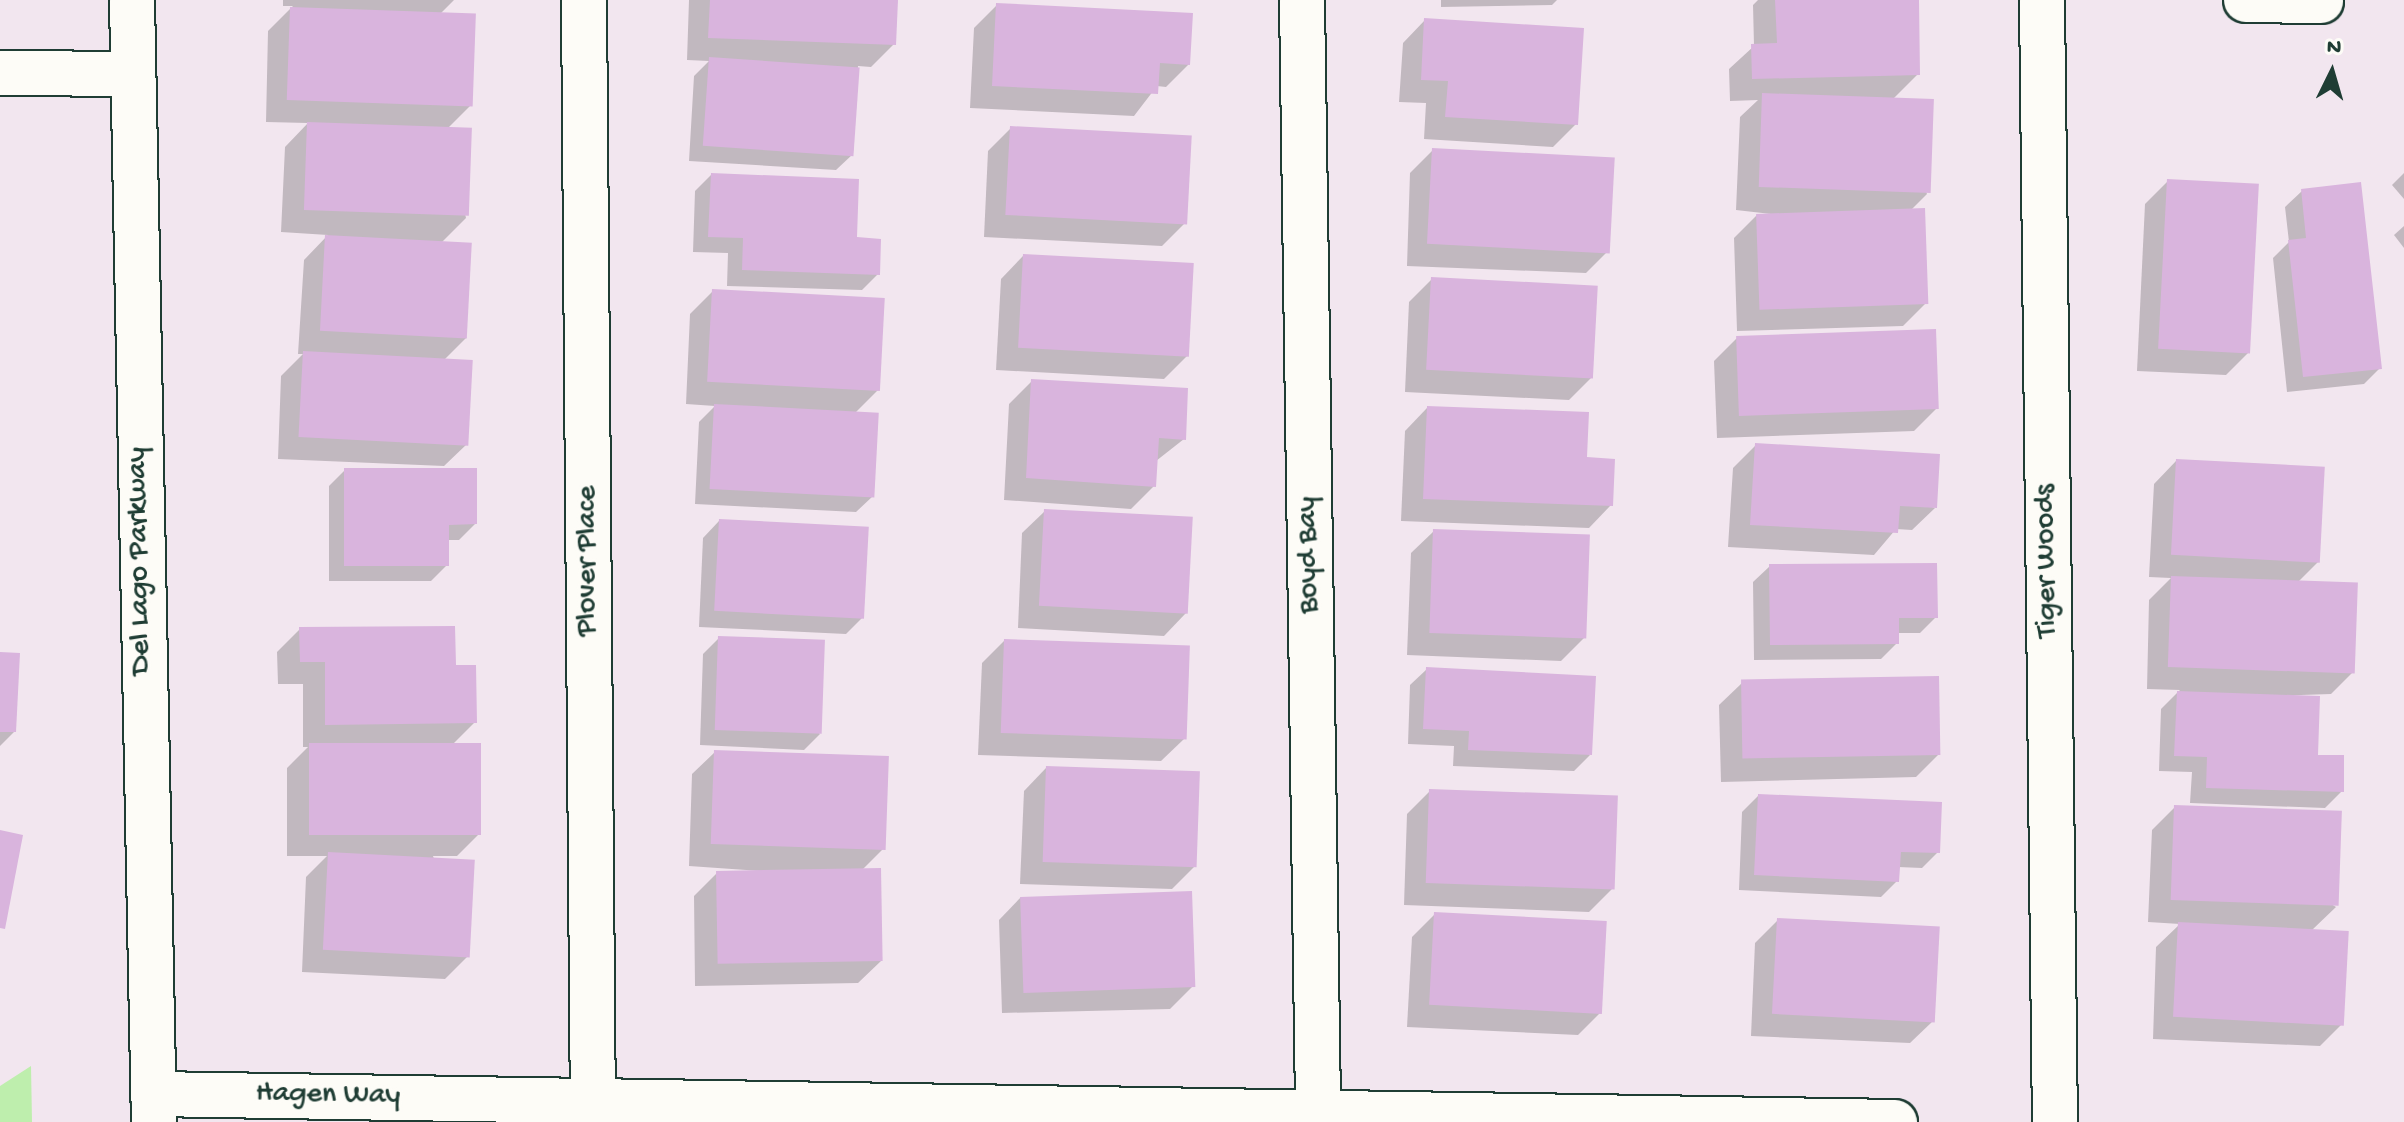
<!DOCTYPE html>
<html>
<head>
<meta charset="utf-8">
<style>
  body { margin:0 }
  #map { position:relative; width:2404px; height:1122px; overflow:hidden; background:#f2e6ef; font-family:"Gochi Hand",sans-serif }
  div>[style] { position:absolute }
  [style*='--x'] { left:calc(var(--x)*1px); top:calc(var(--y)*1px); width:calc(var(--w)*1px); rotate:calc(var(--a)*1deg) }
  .green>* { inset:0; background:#beeead }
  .shadow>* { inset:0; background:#0003 }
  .building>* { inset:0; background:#d9b4dd; transform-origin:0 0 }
  .roads { filter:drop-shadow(2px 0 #1f3d34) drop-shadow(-2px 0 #1f3d34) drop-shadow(0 2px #1f3d34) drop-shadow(0 -2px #1f3d34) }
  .street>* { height:44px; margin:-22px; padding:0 22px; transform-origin:22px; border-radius:22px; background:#fdfcf7 }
  .secondary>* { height:44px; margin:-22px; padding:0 22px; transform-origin:22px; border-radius:22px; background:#fdfcf7 }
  span { translate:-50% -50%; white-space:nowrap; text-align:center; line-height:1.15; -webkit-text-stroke:7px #fdfcf7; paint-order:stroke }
  .street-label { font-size:30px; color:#1f3d34 }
  .north { position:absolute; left:2292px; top:32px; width:80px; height:80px; -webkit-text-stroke:6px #fdfcf7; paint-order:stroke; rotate:5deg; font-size:22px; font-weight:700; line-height:32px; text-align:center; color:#1f3d34 }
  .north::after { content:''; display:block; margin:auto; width:28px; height:36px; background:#1f3d34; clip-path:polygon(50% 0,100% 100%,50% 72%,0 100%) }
</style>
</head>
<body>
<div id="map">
  <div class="green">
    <div style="clip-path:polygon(31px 1066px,32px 1122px,0 1122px,0 1086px)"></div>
  </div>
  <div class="shadow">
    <div style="clip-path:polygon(283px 0,454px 0,440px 14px,471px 105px,446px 130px,466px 218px,441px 243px,466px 338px,444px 360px,467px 444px,444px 466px,278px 459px,281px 376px,303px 354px,298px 354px,304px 260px,328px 235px,281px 232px,285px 147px,308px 123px,266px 122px,268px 31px,293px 6px,283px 6px)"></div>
    <div style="clip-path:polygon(689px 0,896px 0,894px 44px,871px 67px,858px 66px,853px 154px,836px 170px,689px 161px,694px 76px,709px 61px,687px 60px)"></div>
    <div style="clip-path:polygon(1441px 0,1557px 0,1552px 5px,1441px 7px)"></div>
    <div style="clip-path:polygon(1758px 0,1917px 0,1918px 74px,1892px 100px,1927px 194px,1911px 210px,1926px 303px,1903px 326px,1737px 331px,1734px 238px,1757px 215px,1780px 215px,1736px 210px,1740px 117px,1758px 100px,1730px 101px,1729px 69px,1754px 46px,1753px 5px)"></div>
    <div style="clip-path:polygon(997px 5px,1189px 64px,1166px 87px,1157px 86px,1134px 116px,970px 108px,974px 28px)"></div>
    <div style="clip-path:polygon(1425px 20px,1576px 124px,1553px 147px,1424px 139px,1426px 103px,1399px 102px,1403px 43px)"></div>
    <div style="clip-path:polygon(1011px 128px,1185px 223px,1162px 246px,984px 237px,988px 151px)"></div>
    <div style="clip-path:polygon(1433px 150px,1609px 250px,1586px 273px,1407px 266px,1410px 173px)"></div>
    <div style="clip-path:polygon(2404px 173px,2404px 199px,2392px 185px)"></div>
    <div style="clip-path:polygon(711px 175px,855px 239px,878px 274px,862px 290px,727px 286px,728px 253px,693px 252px,695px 191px)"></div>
    <div style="clip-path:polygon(2168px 181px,2249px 352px,2226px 375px,2137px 371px,2145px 204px)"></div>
    <div style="clip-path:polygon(2302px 191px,2380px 368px,2364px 384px,2287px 392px,2273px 258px,2289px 242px,2285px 207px)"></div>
    <div style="clip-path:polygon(2404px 226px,2404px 248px,2394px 235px)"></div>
    <div style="clip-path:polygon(1023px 256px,1187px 356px,1164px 379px,996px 370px,1001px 279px)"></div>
    <div style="clip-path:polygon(1432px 279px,1591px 378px,1569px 400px,1405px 392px,1409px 302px)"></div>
    <div style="clip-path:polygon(713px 291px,878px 390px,855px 413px,873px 496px,856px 512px,695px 504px,699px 422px,715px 406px,686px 404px,690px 314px)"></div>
    <div style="clip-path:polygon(1737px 338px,1937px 408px,1914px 431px,1717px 438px,1714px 361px)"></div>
    <div style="clip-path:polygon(1032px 381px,1184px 439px,1156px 461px,1154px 486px,1131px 509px,1004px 500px,1009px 404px)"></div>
    <div style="clip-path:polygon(1427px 408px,1585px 459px,1611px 505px,1589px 528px,1401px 521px,1405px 431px)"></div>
    <div style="clip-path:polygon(1756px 445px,1935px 508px,1912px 530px,1896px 529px,1874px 555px,1728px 547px,1733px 468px)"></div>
    <div style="clip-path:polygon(2176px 461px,2318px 562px,2299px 581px,2354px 671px,2331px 694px,2266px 696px,2342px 791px,2325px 808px,2190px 803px,2192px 772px,2159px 771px,2161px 709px,2180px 690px,2147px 689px,2149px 600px,2171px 578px,2149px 577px,2154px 484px)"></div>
    <div style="clip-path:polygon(345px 470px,475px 524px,459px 540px,447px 540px,447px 565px,431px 581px,329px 581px,329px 486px)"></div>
    <div style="clip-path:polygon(1045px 511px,1186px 613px,1164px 636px,1018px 628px,1022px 533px)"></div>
    <div style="clip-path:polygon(719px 521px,862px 618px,846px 634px,699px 627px,703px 538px)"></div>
    <div style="clip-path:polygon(1434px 531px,1584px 638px,1561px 661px,1407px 655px,1411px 553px)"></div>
    <div style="clip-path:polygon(1770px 566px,1936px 617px,1920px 633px,1897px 633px,1897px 643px,1881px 659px,1754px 660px,1753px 582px)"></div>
    <div style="clip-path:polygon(300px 629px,454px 667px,475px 722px,452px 745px,480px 833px,457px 856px,433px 856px,468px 956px,445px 979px,302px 972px,306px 877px,327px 856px,287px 856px,287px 768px,308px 747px,303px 747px,303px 684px,278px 684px,277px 652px)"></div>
    <div style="clip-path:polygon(719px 638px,820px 734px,804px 750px,700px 745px,703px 654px)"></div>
    <div style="clip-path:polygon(1004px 641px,1184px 739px,1161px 761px,978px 755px,982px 663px)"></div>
    <div style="clip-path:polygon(0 654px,14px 732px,0 746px)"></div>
    <div style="clip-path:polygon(1427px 669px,1590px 755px,1574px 771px,1453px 766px,1454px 746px,1408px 744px,1410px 685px)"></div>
    <div style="clip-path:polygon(1742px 683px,1939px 754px,1916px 777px,1721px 782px,1719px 705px)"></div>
    <div style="clip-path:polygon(715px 752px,883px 849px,862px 870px,881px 961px,858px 983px,695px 986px,694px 896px,717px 873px,774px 872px,689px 866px,692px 774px)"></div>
    <div style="clip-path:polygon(1046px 768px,1194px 867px,1172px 889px,1020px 884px,1024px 791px)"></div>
    <div style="clip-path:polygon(1430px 791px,1612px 889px,1589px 912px,1404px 905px,1407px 814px)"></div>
    <div style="clip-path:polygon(1758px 796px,1938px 852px,1922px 868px,1898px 867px,1897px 881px,1881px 897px,1739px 890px,1742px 812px)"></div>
    <div style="clip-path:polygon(2175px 807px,2336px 907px,2312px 930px,2343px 1023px,2320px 1046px,2153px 1039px,2156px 947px,2180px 924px,2148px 922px,2152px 830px)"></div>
    <div style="clip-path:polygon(1021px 897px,1193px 986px,1170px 1009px,1002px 1013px,999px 920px)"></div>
    <div style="clip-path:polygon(1435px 914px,1601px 1012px,1578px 1035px,1407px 1027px,1412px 937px)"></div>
    <div style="clip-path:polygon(1778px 920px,1933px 1021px,1910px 1043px,1751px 1036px,1755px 943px)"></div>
  </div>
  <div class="building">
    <div style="clip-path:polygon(710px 0,898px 0,896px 45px,708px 38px)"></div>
    <div style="clip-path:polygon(1775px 0,1919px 0,1920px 75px,1752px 79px,1751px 44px,1777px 43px)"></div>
    <div style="clip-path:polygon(996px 3px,1193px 13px,1190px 65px,1160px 63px,1158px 94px,992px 86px)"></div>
    <div style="left:290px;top:7px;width:186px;height:93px;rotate:2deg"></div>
    <div style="clip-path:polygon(1424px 18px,1584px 28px,1578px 125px,1445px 117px,1448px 81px,1421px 80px)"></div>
    <div style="left:709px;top:57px;width:151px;height:89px;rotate:4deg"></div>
    <div style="left:1762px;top:93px;width:172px;height:94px;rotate:2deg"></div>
    <div style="left:307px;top:122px;width:165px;height:88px;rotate:2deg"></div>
    <div style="left:1010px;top:126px;width:182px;height:89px;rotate:3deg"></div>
    <div style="left:1432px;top:148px;width:183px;height:96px;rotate:3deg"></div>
    <div style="clip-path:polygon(711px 173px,859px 179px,857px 237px,881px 239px,880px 275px,742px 270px,743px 238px,708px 237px)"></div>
    <div style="left:2167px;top:179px;width:92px;height:170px;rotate:3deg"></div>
    <div style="clip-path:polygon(2361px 182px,2382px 369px,2303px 377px,2288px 240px,2306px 238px,2301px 189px)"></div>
    <div style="left:1925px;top:208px;width:96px;height:169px;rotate:88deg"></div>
    <div style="left:325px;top:235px;width:147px;height:96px;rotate:3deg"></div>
    <div style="left:1023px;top:254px;width:171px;height:94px;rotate:3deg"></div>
    <div style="left:1431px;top:277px;width:167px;height:93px;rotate:3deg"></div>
    <div style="left:712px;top:289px;width:173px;height:93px;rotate:3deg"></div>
    <div style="left:1936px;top:329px;width:80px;height:200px;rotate:88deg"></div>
    <div style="left:303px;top:351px;width:170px;height:86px;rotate:3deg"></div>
    <div style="clip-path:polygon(1031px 379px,1188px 388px,1186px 440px,1159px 438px,1156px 487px,1026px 478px)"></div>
    <div style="left:714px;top:404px;width:165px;height:85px;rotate:3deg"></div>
    <div style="clip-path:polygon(1427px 406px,1589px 412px,1587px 457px,1615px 459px,1613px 506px,1423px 499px)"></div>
    <div style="clip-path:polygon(1755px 443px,1940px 454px,1937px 508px,1900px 506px,1898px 533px,1750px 525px)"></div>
    <div style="left:2176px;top:459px;width:149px;height:96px;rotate:3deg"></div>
    <div style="clip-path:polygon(344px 468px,477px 468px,477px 524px,449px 525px,449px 566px,344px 566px)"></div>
    <div style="left:1044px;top:509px;width:149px;height:97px;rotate:3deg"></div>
    <div style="left:719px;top:519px;width:150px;height:92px;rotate:3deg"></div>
    <div style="left:1433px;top:529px;width:157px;height:104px;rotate:2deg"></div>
    <div style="clip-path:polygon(1937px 563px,1938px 618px,1899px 618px,1899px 644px,1770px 645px,1769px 564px)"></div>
    <div style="left:2171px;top:576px;width:187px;height:91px;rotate:2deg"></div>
    <div style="clip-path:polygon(455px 626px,456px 665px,476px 665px,477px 723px,325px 725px,325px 662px,300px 662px,299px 627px)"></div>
    <div style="left:718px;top:636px;width:107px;height:94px;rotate:2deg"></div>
    <div style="left:1004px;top:639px;width:186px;height:94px;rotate:2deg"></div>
    <div style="clip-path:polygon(0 652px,20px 653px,16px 732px,0 732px)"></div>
    <div style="clip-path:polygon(1426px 667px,1596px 676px,1592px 755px,1468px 750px,1469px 731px,1423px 729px)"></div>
    <div style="left:1939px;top:676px;width:79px;height:198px;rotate:89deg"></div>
    <div style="clip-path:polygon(2177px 691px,2320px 696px,2318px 755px,2344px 755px,2344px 792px,2206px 788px,2207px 757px,2174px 756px)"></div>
    <div style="left:309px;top:743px;width:172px;height:92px"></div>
    <div style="left:714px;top:750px;width:175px;height:94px;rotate:2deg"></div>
    <div style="left:1046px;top:766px;width:154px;height:96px;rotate:2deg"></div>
    <div style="left:1429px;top:789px;width:189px;height:94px;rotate:2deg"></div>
    <div style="clip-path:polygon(1758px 794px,1942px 802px,1940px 853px,1901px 852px,1899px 882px,1754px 875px)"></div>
    <div style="left:2174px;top:805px;width:168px;height:95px;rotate:2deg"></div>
    <div style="clip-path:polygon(0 830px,23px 835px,5px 929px,0 928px)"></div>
    <div style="left:328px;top:852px;width:147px;height:98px;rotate:3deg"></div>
    <div style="left:881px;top:868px;width:93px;height:165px;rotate:89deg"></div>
    <div style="left:1192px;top:891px;width:96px;height:172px;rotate:88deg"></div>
    <div style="left:1434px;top:912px;width:173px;height:93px;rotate:3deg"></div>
    <div style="left:1777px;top:918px;width:163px;height:96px;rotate:3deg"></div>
    <div style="left:2178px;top:922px;width:171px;height:95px;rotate:3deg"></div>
  </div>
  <div class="roads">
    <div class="street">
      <div style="--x:584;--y:0;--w:1122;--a:89.54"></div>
      <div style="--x:1302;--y:0;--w:1109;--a:89.17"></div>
      <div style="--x:2042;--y:0;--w:1122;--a:89.34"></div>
      <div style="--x:2246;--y:0;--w:75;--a:0.8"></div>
      <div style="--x:0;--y:73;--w:131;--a:0.4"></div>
      <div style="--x:153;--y:1094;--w:1742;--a:0.92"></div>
    </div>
    <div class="secondary">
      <div style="--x:132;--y:0;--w:1122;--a:88.88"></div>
    </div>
  </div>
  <div class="street-label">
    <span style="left:1310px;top:555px;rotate:-91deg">Boyd Bay</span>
    <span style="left:141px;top:561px;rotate:-91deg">Del Lago Parkway</span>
    <span style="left:589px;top:561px;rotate:-90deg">Plover Place</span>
    <span style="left:2048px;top:561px;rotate:-91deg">Tiger Woods</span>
    <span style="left:328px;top:1096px;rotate:1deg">Hagen Way</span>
  </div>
  <div class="north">N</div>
</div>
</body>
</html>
